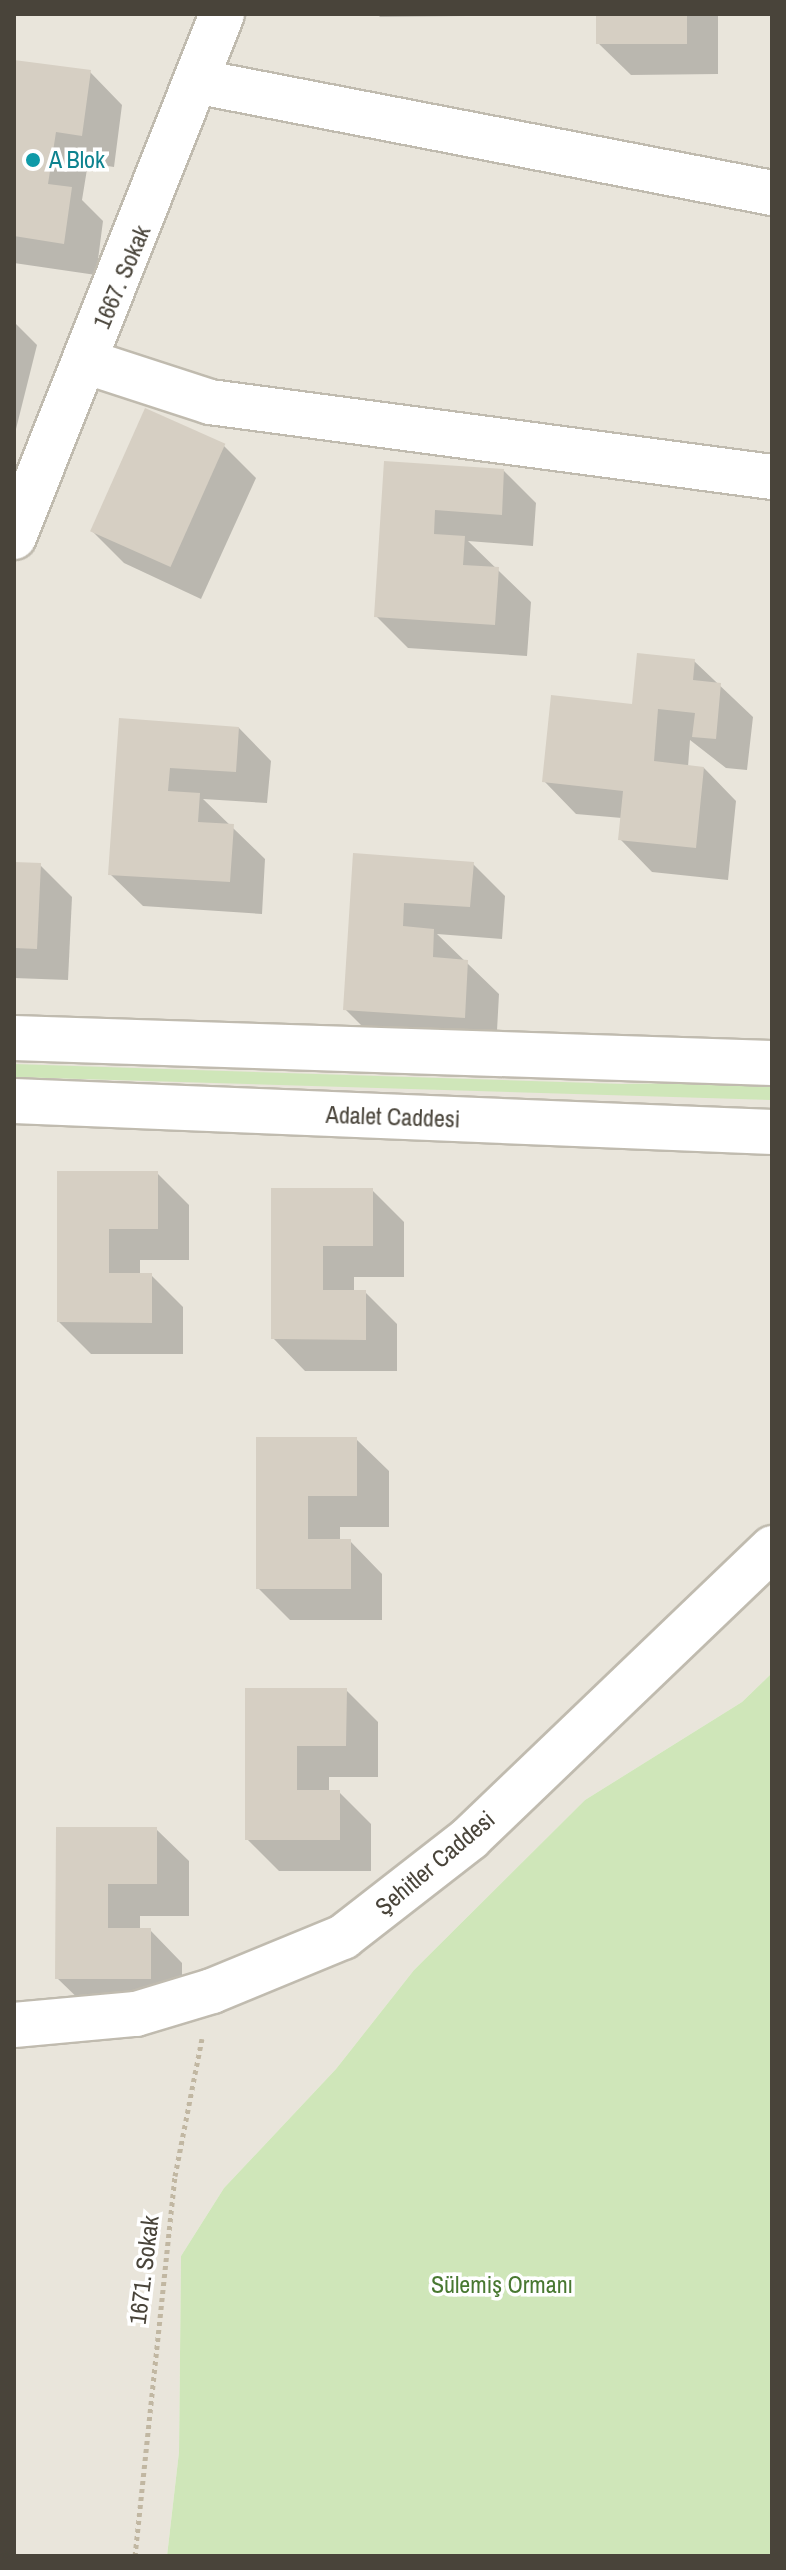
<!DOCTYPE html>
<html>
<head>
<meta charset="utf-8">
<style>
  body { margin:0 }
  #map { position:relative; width:786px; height:2570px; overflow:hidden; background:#f5f3ed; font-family:"Archivo Narrow",sans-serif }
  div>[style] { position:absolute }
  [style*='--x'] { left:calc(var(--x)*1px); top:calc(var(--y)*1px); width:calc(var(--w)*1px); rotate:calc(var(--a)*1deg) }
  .residential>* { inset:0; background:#e9e5db }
  .green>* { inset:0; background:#cfe6b9 }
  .shadow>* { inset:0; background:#0003 }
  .building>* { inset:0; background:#d6cfc3; transform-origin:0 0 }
  .path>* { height:5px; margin-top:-2.5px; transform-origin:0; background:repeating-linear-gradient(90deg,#c1b7a2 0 4px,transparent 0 8px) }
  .roads { filter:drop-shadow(2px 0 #c0bbaf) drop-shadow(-2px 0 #c0bbaf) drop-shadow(0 2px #c0bbaf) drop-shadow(0 -2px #c0bbaf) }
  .minor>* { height:44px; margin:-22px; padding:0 22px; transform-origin:22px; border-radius:22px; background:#fff }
  .dots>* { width:22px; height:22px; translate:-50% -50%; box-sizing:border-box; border:4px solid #fff; border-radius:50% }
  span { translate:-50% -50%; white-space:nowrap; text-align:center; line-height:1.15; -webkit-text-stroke:7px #fff; paint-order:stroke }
  .culture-label { font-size:24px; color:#0d838f }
  .left { translate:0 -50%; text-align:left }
  .street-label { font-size:24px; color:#49443a }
  .park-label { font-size:24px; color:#487831 }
  .frame { position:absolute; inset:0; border:16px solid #49443a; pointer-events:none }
</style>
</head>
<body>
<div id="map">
  <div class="residential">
    <div style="clip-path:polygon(14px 14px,772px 14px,772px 1673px,742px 1702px,585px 1800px,414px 1970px,336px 2069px,224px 2188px,181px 2256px,179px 2452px,167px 2556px,14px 2556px)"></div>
  </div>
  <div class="green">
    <div style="clip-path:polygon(14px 1064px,622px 1084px,772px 1082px,772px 1100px,14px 1077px)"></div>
    <div style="clip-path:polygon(772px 1673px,772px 2556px,167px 2556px,179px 2452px,181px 2256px,224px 2188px,336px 2069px,414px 1970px,585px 1800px,742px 1702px)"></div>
  </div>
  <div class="shadow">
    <div style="clip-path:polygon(377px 14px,467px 14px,467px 16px,380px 17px)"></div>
    <div style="clip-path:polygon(598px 14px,718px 14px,718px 74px,631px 75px,598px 43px)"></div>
    <div style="clip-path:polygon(14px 62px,90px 72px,122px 105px,114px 167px,88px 163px,82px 200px,103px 221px,96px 275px,14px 263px)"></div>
    <div style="clip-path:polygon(14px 322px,37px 345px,14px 437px)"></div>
    <div style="clip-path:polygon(146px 410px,224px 446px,256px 478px,201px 599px,124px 563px,92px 531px)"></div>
    <div style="clip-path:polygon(386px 463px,504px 471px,536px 503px,533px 546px,468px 541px,531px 602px,527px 656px,408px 648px,376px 616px)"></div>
    <div style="clip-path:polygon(694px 661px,753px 717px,747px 770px,726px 768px,690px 740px,688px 767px,704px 768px,736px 801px,728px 880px,652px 872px,620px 839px,622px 818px,576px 814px,544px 781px)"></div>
    <div style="clip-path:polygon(121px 720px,239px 728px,271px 761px,267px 803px,203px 799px,265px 859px,262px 914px,143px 906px,110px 874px)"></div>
    <div style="clip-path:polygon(355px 856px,473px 864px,505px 896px,502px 939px,437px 934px,499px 994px,496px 1049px,377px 1041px,345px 1009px)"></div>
    <div style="clip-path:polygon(14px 864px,40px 865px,72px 897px,68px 980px,14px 978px)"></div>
    <div style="clip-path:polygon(59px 1173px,157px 1173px,189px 1205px,189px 1260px,140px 1260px,140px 1275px,151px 1275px,183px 1307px,183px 1354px,91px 1354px,59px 1322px)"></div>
    <div style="clip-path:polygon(273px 1190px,372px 1190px,404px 1222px,404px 1277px,354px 1277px,354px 1292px,365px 1292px,397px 1324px,397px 1371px,305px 1371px,273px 1338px)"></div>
    <div style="clip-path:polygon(258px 1439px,356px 1439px,389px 1471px,389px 1527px,340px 1527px,340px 1541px,350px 1541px,382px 1574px,382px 1620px,290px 1620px,258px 1588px)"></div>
    <div style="clip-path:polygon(247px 1690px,346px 1690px,378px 1722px,378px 1777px,329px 1777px,329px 1792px,339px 1792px,371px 1824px,371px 1871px,279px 1871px,247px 1839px)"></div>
    <div style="clip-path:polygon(58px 1829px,156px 1829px,189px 1861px,189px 1916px,140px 1916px,140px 1930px,150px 1930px,182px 1963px,182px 2010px,90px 2010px,57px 1978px)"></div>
  </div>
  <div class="building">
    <div style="left:596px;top:14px;width:91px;height:30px"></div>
    <div style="clip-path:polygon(14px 60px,91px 70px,82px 136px,56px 132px,48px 184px,72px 187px,64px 244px,14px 236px)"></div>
    <div style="left:145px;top:408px;width:88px;height:135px;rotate:24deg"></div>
    <div style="clip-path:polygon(384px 461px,504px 469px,502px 515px,435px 510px,434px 534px,465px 536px,463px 565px,499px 567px,495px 625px,374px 617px)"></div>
    <div style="clip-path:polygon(637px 653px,695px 659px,693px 680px,721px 683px,716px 739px,692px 737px,695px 713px,658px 709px,654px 761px,704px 767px,696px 848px,618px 840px,623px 791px,542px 782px,551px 695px,632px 704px)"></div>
    <div style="clip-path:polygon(119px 718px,239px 727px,236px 772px,170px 768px,168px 791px,200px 793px,198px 822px,234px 824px,230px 882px,108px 875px)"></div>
    <div style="clip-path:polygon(353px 853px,474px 862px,470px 907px,404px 903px,403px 926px,434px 929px,433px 957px,468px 960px,465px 1018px,343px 1010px)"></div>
    <div style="clip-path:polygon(14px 862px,41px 863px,37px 949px,14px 948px)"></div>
    <div style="clip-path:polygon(57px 1171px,158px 1171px,158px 1229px,109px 1229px,109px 1273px,152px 1273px,152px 1323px,57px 1322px)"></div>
    <div style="clip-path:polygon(271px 1188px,373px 1188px,373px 1246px,323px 1246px,323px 1290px,366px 1290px,366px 1340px,271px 1339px)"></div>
    <div style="clip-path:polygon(256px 1437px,357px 1437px,357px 1496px,308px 1496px,308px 1539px,351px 1539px,351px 1589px,256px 1589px)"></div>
    <div style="clip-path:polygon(245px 1688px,347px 1688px,346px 1746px,297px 1746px,297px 1790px,340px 1790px,340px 1840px,245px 1840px)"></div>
    <div style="clip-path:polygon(56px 1827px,157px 1827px,157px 1884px,108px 1884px,108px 1928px,151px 1928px,151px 1979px,55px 1979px)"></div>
  </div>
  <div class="path">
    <div style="--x:135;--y:2556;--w:382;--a:-84"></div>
    <div style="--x:175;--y:2176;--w:140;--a:-78.9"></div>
  </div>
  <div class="roads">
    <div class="minor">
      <div style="--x:200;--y:82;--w:583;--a:10.98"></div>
      <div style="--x:87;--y:362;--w:129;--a:18"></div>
      <div style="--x:210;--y:402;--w:567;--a:7.6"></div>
      <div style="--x:14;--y:537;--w:563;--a:-68.31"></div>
      <div style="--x:14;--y:1038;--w:758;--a:1.89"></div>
      <div style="--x:14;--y:1101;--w:759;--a:2.34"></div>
      <div style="--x:14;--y:2025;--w:122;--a:-5.2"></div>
      <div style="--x:136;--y:2014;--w:79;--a:-16.8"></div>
      <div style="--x:212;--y:1991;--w:142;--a:-22.4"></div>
      <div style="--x:343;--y:1937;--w:161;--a:-37.9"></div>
      <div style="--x:470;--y:1838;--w:419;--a:-43.8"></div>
    </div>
  </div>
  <div class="dots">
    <div style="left:33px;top:160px;background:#0f9aa8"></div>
  </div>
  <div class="culture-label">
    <span class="left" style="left:49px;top:160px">A Blok</span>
  </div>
  <div class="street-label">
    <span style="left:122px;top:277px;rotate:-67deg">1667. Sokak</span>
    <span style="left:393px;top:1117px;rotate:2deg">Adalet Caddesi</span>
    <span style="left:435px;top:1863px;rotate:-40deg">Şehitler Caddesi</span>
    <span style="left:144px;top:2270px;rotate:-83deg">1671. Sokak</span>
  </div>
  <div class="park-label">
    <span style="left:502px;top:2285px">Sülemiş Ormanı</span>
  </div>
  <div class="frame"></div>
</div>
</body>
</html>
